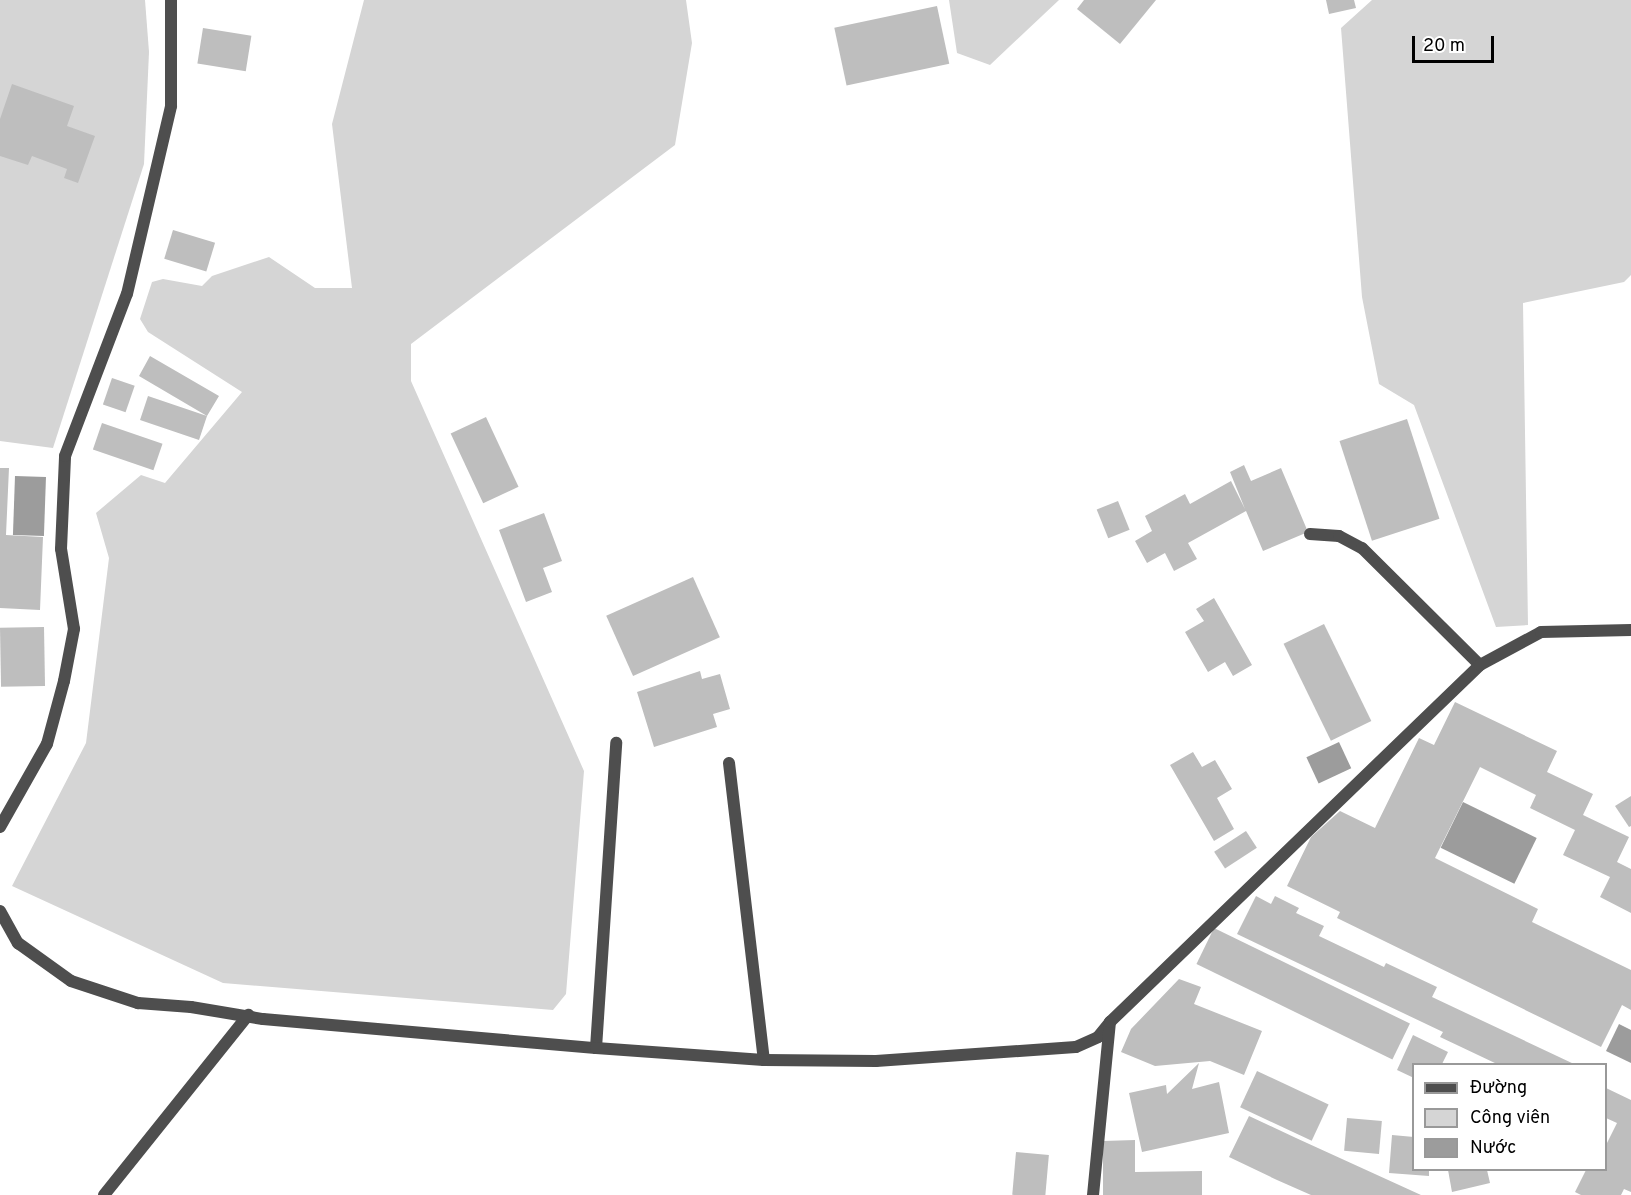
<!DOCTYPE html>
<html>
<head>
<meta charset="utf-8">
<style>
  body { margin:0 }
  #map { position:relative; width:1631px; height:1195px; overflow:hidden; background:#fff; font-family:Overpass,sans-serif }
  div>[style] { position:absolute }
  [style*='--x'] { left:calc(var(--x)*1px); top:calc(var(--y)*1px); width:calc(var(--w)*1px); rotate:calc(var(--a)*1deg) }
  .green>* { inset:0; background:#d5d5d5 }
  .water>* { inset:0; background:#9c9c9c; transform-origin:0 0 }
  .building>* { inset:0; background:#bebebe; transform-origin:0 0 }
  .service>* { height:12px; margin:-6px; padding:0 6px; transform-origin:6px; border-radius:6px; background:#4e4e4e }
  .minor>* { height:12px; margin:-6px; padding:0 6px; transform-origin:6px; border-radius:6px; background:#4e4e4e }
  span { translate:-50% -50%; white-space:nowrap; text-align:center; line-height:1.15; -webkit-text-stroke:6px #fff; paint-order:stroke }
  .legend { position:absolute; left:1412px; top:1063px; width:195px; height:108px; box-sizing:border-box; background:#fff; border:2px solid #999; margin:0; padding:8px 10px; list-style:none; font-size:18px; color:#000 }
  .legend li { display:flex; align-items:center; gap:12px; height:30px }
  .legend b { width:30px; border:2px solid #999 }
  .scale { position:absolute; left:1412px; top:36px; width:82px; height:27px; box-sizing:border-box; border:3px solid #000; border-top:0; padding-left:8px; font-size:18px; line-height:21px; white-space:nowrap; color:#000; -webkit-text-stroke:4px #fff; paint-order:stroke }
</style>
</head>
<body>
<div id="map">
  <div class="green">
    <div style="clip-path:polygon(0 0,145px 0,149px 52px,144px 164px,53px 448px,0 441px)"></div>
    <div style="clip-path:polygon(364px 0,686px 0,692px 43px,675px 145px,411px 344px,411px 381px,584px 771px,566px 994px,553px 1010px,223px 983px,12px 886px,86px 743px,109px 558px,96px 513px,141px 475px,165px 483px,242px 392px,148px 332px,140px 319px,152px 282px,163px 279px,202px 286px,212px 276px,269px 257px,315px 288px,352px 288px,332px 124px)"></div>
    <div style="clip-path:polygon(949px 0,1059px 0,990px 65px,957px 53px)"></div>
    <div style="clip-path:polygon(1372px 0,1631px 0,1631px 275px,1624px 282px,1523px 303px,1528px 625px,1496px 627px,1414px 405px,1379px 384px,1362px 297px,1341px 28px)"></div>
  </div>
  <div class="water">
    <div style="left:15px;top:476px;width:31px;height:59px;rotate:2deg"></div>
    <div style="left:1339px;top:742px;width:29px;height:36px;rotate:65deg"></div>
    <div style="left:1463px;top:802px;width:82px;height:51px;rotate:26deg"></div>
    <div style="clip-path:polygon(1619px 1024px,1631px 1030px,1631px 1063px,1606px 1051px)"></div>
  </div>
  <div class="building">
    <div style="clip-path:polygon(1084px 0,1156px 0,1120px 44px,1077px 9px)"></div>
    <div style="clip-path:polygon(1326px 0,1354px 0,1356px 8px,1329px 14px)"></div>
    <div style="left:937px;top:6px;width:59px;height:105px;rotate:78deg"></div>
    <div style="left:203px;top:28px;width:49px;height:36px;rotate:9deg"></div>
    <div style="clip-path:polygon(12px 84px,74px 106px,67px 126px,95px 136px,78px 183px,64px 178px,67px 169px,32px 156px,28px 165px,0 156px,0 119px)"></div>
    <div style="left:173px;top:230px;width:44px;height:30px;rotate:17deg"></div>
    <div style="clip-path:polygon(150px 356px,219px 396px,207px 416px,199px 440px,140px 420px,148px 396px,207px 416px,139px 376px)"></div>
    <div style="left:112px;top:378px;width:24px;height:28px;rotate:19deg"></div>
    <div style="left:486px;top:417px;width:77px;height:39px;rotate:65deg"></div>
    <div style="left:1407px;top:419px;width:105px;height:71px;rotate:72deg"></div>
    <div style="left:102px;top:423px;width:64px;height:28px;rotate:19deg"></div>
    <div style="clip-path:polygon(1244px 465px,1251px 481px,1281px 468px,1308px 532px,1263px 551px,1246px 511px,1188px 543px,1197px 559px,1174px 571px,1165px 553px,1147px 563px,1135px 541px,1152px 531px,1145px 516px,1185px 494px,1190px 504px,1231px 481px,1245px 509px,1230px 472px)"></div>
    <div style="clip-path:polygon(0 468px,9px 468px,6px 535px,43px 537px,40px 610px,0 608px)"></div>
    <div style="left:1118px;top:501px;width:31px;height:23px;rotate:68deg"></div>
    <div style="clip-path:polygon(544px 513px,562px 561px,543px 568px,552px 592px,526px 602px,499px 530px)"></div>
    <div style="left:693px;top:577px;width:66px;height:95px;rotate:66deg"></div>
    <div style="clip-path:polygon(1214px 598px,1252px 665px,1233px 676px,1225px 662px,1208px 672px,1185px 632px,1204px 621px,1196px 609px)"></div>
    <div style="left:1324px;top:624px;width:108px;height:45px;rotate:64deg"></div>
    <div style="left:44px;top:627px;width:59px;height:44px;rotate:89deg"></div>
    <div style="clip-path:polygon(700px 671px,702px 679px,720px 674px,730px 709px,713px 714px,717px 727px,654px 747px,637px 692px)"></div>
    <div style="clip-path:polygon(1455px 702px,1557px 751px,1547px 772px,1593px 794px,1583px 815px,1629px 837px,1617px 862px,1631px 869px,1631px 913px,1600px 897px,1610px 877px,1563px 855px,1575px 830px,1530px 808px,1536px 795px,1480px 767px,1435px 858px,1538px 909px,1532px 922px,1631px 970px,1631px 1010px,1622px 1005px,1601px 1047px,1337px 918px,1340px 912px,1287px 886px,1311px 837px,1340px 811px,1375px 828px,1419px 738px,1434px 745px)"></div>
    <div style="clip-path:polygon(1193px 752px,1202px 767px,1215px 760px,1232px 789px,1217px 798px,1234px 829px,1214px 841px,1170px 765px)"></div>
    <div style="clip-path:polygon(1631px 796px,1631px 826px,1629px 827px,1615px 806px)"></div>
    <div style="left:1246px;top:831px;width:20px;height:38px;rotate:57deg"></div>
    <div style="clip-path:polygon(1256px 896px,1271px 904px,1275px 896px,1299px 908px,1296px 913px,1324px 926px,1319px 936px,1384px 967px,1386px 963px,1437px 987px,1432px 997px,1574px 1064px,1497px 1064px,1440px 1037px,1443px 1032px,1237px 934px)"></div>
    <div style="left:1214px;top:928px;width:218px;height:40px;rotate:26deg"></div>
    <div style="clip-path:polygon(1179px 979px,1201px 987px,1194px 1004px,1262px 1031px,1244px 1075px,1210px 1061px,1155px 1066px,1121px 1052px,1131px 1029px)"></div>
    <div style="clip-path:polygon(1413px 1035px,1448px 1052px,1442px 1064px,1414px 1064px,1414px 1078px,1397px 1070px)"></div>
    <div style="clip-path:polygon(1199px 1063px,1192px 1089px,1219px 1082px,1229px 1133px,1142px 1152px,1129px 1093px,1166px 1085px,1167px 1094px)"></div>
    <div style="left:1257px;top:1071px;width:79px;height:40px;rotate:25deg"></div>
    <div style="clip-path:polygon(1606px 1088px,1631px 1100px,1631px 1192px,1624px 1189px,1621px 1195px,1581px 1195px,1575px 1192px,1586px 1170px,1606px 1170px,1606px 1145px,1617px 1123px,1606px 1118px)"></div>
    <div style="clip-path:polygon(1249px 1116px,1296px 1138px,1421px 1195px,1311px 1195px,1277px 1180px,1229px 1157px)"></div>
    <div style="left:1347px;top:1118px;width:35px;height:33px;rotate:5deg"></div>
    <div style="clip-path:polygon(1392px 1135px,1414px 1137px,1414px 1170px,1429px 1170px,1429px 1176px,1389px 1173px)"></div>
    <div style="clip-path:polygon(1135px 1140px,1135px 1172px,1202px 1171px,1202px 1195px,1103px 1195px,1103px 1141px)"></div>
    <div style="left:1016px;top:1152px;width:33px;height:43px;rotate:5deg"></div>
    <div style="clip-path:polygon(1448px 1170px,1487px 1170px,1490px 1183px,1452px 1192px)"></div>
  </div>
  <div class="service">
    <div style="--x:1310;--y:534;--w:29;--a:4"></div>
    <div style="--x:1339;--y:536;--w:26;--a:28"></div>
    <div style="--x:1362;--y:548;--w:166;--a:44.8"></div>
    <div style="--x:729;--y:763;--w:299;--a:83.3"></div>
    <div style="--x:596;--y:1048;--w:306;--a:-86.2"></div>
    <div style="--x:104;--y:1195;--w:231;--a:-51.3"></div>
  </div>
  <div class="minor">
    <div style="--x:0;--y:827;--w:95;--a:-60.5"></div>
    <div style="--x:47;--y:744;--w:65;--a:-74.9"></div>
    <div style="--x:64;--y:681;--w:53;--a:-79.1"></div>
    <div style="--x:74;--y:629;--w:81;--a:-99.2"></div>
    <div style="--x:61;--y:549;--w:93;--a:-87.5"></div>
    <div style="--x:65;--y:456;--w:173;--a:-69.1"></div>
    <div style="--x:127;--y:294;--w:193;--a:-76.8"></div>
    <div style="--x:171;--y:106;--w:106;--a:-90"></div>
    <div style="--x:0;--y:911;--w:37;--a:61"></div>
    <div style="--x:18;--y:943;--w:65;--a:35.6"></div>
    <div style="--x:71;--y:981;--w:71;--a:18.2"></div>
    <div style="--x:138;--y:1003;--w:53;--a:4.3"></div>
    <div style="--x:191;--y:1007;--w:73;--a:9.5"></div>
    <div style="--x:263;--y:1019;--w:334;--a:5"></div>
    <div style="--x:596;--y:1048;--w:168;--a:4.1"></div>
    <div style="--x:764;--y:1060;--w:112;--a:0.5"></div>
    <div style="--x:876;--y:1061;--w:200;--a:-4"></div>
    <div style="--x:1076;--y:1047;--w:24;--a:-24"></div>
    <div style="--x:1098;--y:1037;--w:19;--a:-51"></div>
    <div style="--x:1093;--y:1195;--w:174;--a:-84.4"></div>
    <div style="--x:1110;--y:1022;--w:514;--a:-43.98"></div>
    <div style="--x:1480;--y:665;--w:69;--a:-28.4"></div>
    <div style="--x:1541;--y:632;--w:90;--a:-1.3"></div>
  </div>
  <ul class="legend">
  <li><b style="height:8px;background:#4e4e4e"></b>Đường</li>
  <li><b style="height:16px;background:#d5d5d5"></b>Công viên</li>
  <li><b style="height:16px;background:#9c9c9c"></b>Nước</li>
  </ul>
  <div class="scale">20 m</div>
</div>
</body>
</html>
